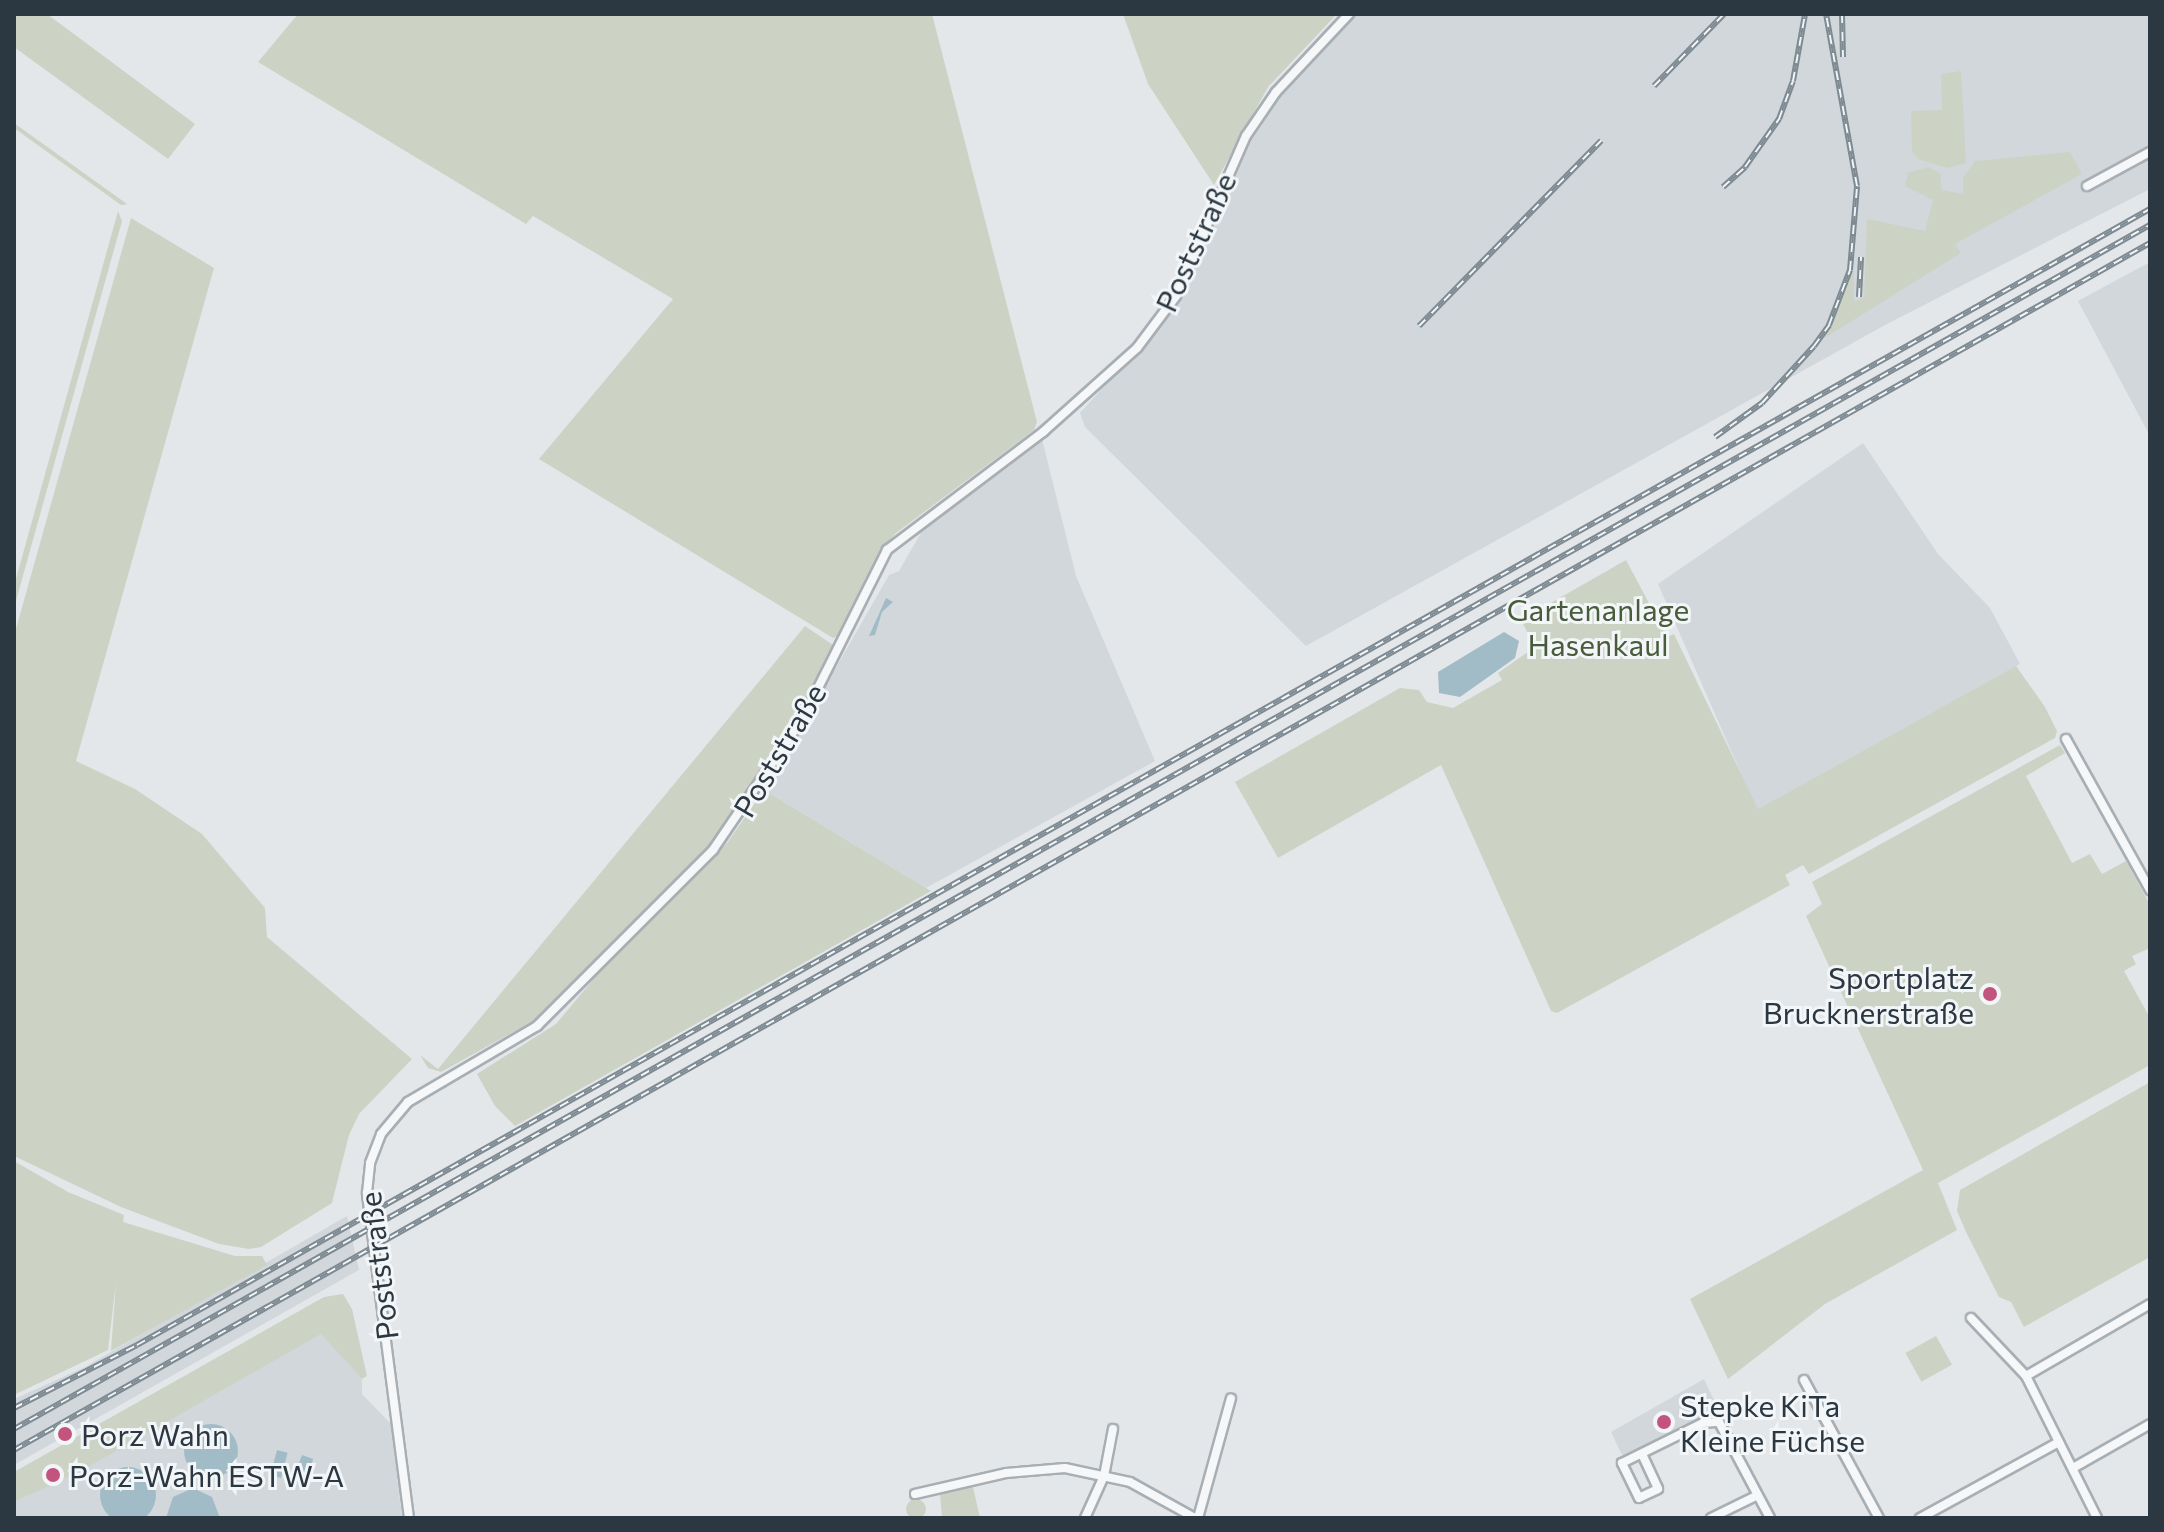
<!DOCTYPE html>
<html>
<head>
<meta charset="utf-8">
<style>
  body { margin:0 }
  #map { position:relative; width:2164px; height:1532px; overflow:hidden; background:#e3e7ea; font-family:Commissioner,sans-serif }
  div>[style] { position:absolute }
  [style*='--x'] { left:calc(var(--x)*1px); top:calc(var(--y)*1px); width:calc(var(--w)*1px); rotate:calc(var(--a)*1deg) }
  .built>* { inset:0; background:#d2d7dc }
  .green>* { inset:0; background:#ccd3c5; transform-origin:0 0 }
  .round { border-radius:50% }
  .water>* { inset:0; background:#a2bcc7; transform-origin:0 0 }
  .roads { filter:drop-shadow(2px 0 #a8afb4) drop-shadow(-2px 0 #a8afb4) drop-shadow(0 2px #a8afb4) drop-shadow(0 -2px #a8afb4) }
  .street>* { height:8px; margin:-4px; padding:0 4px; transform-origin:4px; border-radius:4px; background:#f6f7f9 }
  .rail>* { height:6px; margin-top:-3px; transform-origin:0; background:repeating-linear-gradient(90deg,#f3f6f8 0 9px,#7e8a92 0 18px); box-sizing:border-box; border-block:2px solid #7e8a92 }
  .dots>* { width:22px; height:22px; translate:-50% -50%; box-sizing:border-box; border:4px solid #f3f6f8; border-radius:50% }
  span { translate:-50% -50%; white-space:nowrap; text-align:center; line-height:1.15; -webkit-text-stroke:6px #f3f6f8; paint-order:stroke }
  .street-label { font-size:30px; color:#2c3841 }
  .park-label { font-size:30px; color:#485c3b }
  .poi-label { font-size:30px; color:#2c3841 }
  .right { translate:-100% -50%; text-align:right }
  .left { translate:0 -50%; text-align:left }
  .frame { position:absolute; inset:0; border:16px solid #2c3841; pointer-events:none }
</style>
</head>
<body>
<div id="map">
  <div class="built">
    <div style="clip-path:polygon(1355px 14px,2150px 14px,2150px 189px,1887px 324px,1306px 646px,1085px 427px,1080px 413px,1173px 310px,1249px 144px,1282px 95px)"></div>
    <div style="clip-path:polygon(2150px 262px,2150px 436px,2078px 301px)"></div>
    <div style="clip-path:polygon(1042px 439px,1076px 576px,1155px 761px,926px 888px,764px 790px,803px 726px,812px 724px,814px 706px,889px 575px,899px 571px,926px 524px)"></div>
    <div style="clip-path:polygon(1863px 443px,1938px 554px,1990px 608px,2020px 664px,1757px 810px,1658px 584px)"></div>
    <div style="clip-path:polygon(347px 1216px,359px 1270px,14px 1465px,14px 1399px,85px 1367px)"></div>
    <div style="clip-path:polygon(321px 1333px,362px 1379px,362px 1394px,391px 1424px,402px 1518px,14px 1518px,14px 1502px,79px 1471px)"></div>
    <div style="clip-path:polygon(1704px 1379px,1719px 1411px,1623px 1457px,1611px 1432px)"></div>
  </div>
  <div class="green">
    <div style="clip-path:polygon(14px 14px,47px 14px,195px 124px,168px 159px,14px 47px)"></div>
    <div style="clip-path:polygon(298px 14px,932px 14px,1037px 422px,1034px 430px,896px 533px,882px 549px,842px 635px,833px 638px,539px 459px,673px 299px,533px 216px,526px 224px,258px 62px)"></div>
    <div style="clip-path:polygon(1123px 14px,1337px 14px,1268px 87px,1214px 185px,1148px 84px)"></div>
    <div style="clip-path:polygon(1961px 71px,1966px 163px,1947px 168px,1918px 159px,1912px 152px,1911px 111px,1942px 110px,1941px 74px)"></div>
    <div style="clip-path:polygon(14px 123px,127px 204px,129px 204px,121px 205px,14px 128px)"></div>
    <div style="clip-path:polygon(2070px 152px,2082px 174px,1955px 244px,1961px 253px,1825px 338px,1854px 270px,1854px 301px,1864px 298px,1867px 219px,1925px 231px,1933px 200px,1905px 186px,1908px 173px,1928px 167px,1940px 173px,1942px 190px,1963px 194px,1963px 178px,1975px 161px)"></div>
    <div style="clip-path:polygon(118px 211px,122px 221px,14px 608px,14px 586px)"></div>
    <div style="clip-path:polygon(131px 218px,214px 268px,76px 761px,135px 789px,202px 834px,265px 908px,267px 937px,412px 1059px,359px 1114px,349px 1135px,332px 1203px,261px 1247px,249px 1249px,219px 1244px,121px 1207px,14px 1156px,14px 636px)"></div>
    <div style="clip-path:polygon(1626px 560px,1667px 637px,1674px 634px,1758px 809px,2016px 666px,2045px 707px,2057px 731px,2055px 738px,1809px 874px,1803px 865px,1785px 875px,1790px 885px,1557px 1013px,1551px 1011px,1441px 765px,1278px 858px,1235px 782px,1400px 688px,1419px 690px,1427px 702px,1453px 708px,1502px 680px,1498px 673px,1535px 647px,1521px 620px)"></div>
    <div style="clip-path:polygon(805px 626px,836px 647px,755px 785px,713px 842px,535px 1020px,441px 1072px,428px 1068px,420px 1055px,438px 1069px)"></div>
    <div style="clip-path:polygon(2060px 745px,2065px 753px,2026px 776px,2072px 863px,2090px 854px,2102px 874px,2126px 861px,2150px 905px,2150px 948px,2132px 956px,2136px 964px,2124px 971px,2150px 1018px,2150px 1065px,1938px 1183px,1957px 1230px,1825px 1304px,1728px 1379px,1690px 1299px,1923px 1170px,1806px 916px,1822px 904px,1812px 882px)"></div>
    <div style="clip-path:polygon(764px 790px,931px 891px,515px 1126px,495px 1106px,477px 1074px,556px 1024px,621px 946px,727px 843px)"></div>
    <div style="clip-path:polygon(2150px 1082px,2150px 1257px,2024px 1327px,2011px 1302px,1999px 1297px,1966px 1232px,1957px 1211px,1960px 1190px)"></div>
    <div style="clip-path:polygon(14px 1161px,68px 1192px,124px 1215px,123px 1222px,235px 1256px,262px 1256px,267px 1265px,111px 1351px,116px 1282px,108px 1350px,14px 1395px)"></div>
    <div style="clip-path:polygon(343px 1294px,352px 1309px,367px 1376px,362px 1379px,321px 1334px,79px 1472px,14px 1502px,14px 1472px,324px 1297px)"></div>
    <div style="left:1936px;top:1336px;width:33px;height:35px;rotate:61deg"></div>
    <div style="clip-path:polygon(973px 1487px,980px 1518px,942px 1518px,940px 1494px)"></div>
    <div class="round" style="left:906px;top:1499px;width:20px;height:20px"></div>
  </div>
  <div class="water">
    <div style="clip-path:polygon(886px 598px,893px 602px,882px 612px,875px 635px,869px 636px)"></div>
    <div style="clip-path:polygon(1504px 632px,1519px 641px,1515px 658px,1460px 697px,1439px 693px,1438px 672px)"></div>
    <div class="round" style="left:184px;top:1424px;width:54px;height:54px"></div>
    <div style="left:277px;top:1450px;width:11px;height:26px;rotate:15deg"></div>
    <div style="left:302px;top:1455px;width:12px;height:27px;rotate:20deg"></div>
    <div class="round" style="left:100px;top:1467px;width:56px;height:56px"></div>
    <div style="clip-path:polygon(193px 1488px,212px 1497px,220px 1518px,166px 1518px,173px 1497px)"></div>
  </div>
  <div class="roads">
    <div class="street">
      <div style="--x:2087;--y:186;--w:72;--a:-28.4"></div>
      <div style="--x:2066;--y:739;--w:173;--a:60.9"></div>
      <div style="--x:1971;--y:1318;--w:80;--a:46.5"></div>
      <div style="--x:2026;--y:1376;--w:159;--a:63.4"></div>
      <div style="--x:2026;--y:1376;--w:143;--a:-30.1"></div>
      <div style="--x:1804;--y:1380;--w:157;--a:61.5"></div>
      <div style="--x:1642;--y:1454;--w:38;--a:65"></div>
      <div style="--x:1658;--y:1489;--w:21;--a:155"></div>
      <div style="--x:1639;--y:1498;--w:39;--a:-116"></div>
      <div style="--x:1622;--y:1463;--w:90;--a:-26.3"></div>
      <div style="--x:1703;--y:1423;--w:16;--a:-4"></div>
      <div style="--x:1719;--y:1422;--w:109;--a:62"></div>
      <div style="--x:2073;--y:1468;--w:89;--a:-29.7"></div>
      <div style="--x:915;--y:1494;--w:93;--a:-13"></div>
      <div style="--x:1006;--y:1473;--w:59;--a:-4.8"></div>
      <div style="--x:1065;--y:1468;--w:66;--a:12.2"></div>
      <div style="--x:1130;--y:1482;--w:74;--a:29"></div>
      <div style="--x:409;--y:1518;--w:328;--a:-97.4"></div>
      <div style="--x:367;--y:1193;--w:30;--a:-84"></div>
      <div style="--x:370;--y:1163;--w:31;--a:-69"></div>
      <div style="--x:381;--y:1134;--w:42;--a:-49.8"></div>
      <div style="--x:408;--y:1102;--w:150;--a:-30.5"></div>
      <div style="--x:537;--y:1026;--w:249;--a:-45"></div>
      <div style="--x:713;--y:850;--w:162;--a:-55.8"></div>
      <div style="--x:804;--y:716;--w:186;--a:-63.4"></div>
      <div style="--x:887;--y:550;--w:196;--a:-37.1"></div>
      <div style="--x:1043;--y:432;--w:126;--a:-41.8"></div>
      <div style="--x:1137;--y:348;--w:65;--a:-53.1"></div>
      <div style="--x:1176;--y:296;--w:175;--a:-66.4"></div>
      <div style="--x:1246;--y:136;--w:53;--a:-55.7"></div>
      <div style="--x:1276;--y:92;--w:107;--a:-46.9"></div>
      <div style="--x:1085;--y:1518;--w:46;--a:-65.7"></div>
      <div style="--x:1104;--y:1476;--w:48;--a:-79.2"></div>
      <div style="--x:1198;--y:1518;--w:124;--a:-74.6"></div>
      <div style="--x:1711;--y:1518;--w:50;--a:-26.1"></div>
      <div style="--x:1920;--y:1518;--w:158;--a:-28.7"></div>
    </div>
  </div>
  <div class="rail">
    <div style="--x:1842;--y:14;--w:43;--a:88.7"></div>
    <div style="--x:1654;--y:86;--w:100;--a:-45.8"></div>
    <div style="--x:1723;--y:187;--w:30;--a:-42"></div>
    <div style="--x:1745;--y:167;--w:59;--a:-54.7"></div>
    <div style="--x:1779;--y:119;--w:40;--a:-69.8"></div>
    <div style="--x:1793;--y:81;--w:68;--a:-79.8"></div>
    <div style="--x:1859;--y:297;--w:40;--a:-87.1"></div>
    <div style="--x:1419;--y:326;--w:260;--a:-45.5"></div>
    <div style="--x:1715;--y:437;--w:58;--a:-35.9"></div>
    <div style="--x:1762;--y:403;--w:77;--a:-47.6"></div>
    <div style="--x:1814;--y:346;--w:26;--a:-54"></div>
    <div style="--x:1829;--y:325;--w:59;--a:-69.1"></div>
    <div style="--x:1850;--y:270;--w:84;--a:-85.2"></div>
    <div style="--x:1857;--y:186;--w:175;--a:-100.2"></div>
    <div style="--x:14;--y:1408;--w:138;--a:-27.1"></div>
    <div style="--x:137;--y:1345;--w:2311;--a:-29.44"></div>
    <div style="--x:14;--y:1429;--w:2452;--a:-29.41"></div>
    <div style="--x:14;--y:1450;--w:2453;--a:-29.47"></div>
  </div>
  <div class="dots">
    <div style="left:1990px;top:994px;background:#c3547d"></div>
    <div style="left:1664px;top:1422px;background:#c3547d"></div>
    <div style="left:65px;top:1434px;background:#c3547d"></div>
    <div style="left:53px;top:1475px;background:#c3547d"></div>
  </div>
  <div class="street-label">
    <span style="left:1195px;top:242px;rotate:-65deg">Poststraße</span>
    <span style="left:779px;top:750px;rotate:-59deg">Poststraße</span>
    <span style="left:378px;top:1266px;rotate:-97deg">Poststraße</span>
  </div>
  <div class="park-label">
    <span style="left:1598px;top:626px">Gartenanlage<br>Hasenkaul</span>
  </div>
  <div class="poi-label">
    <span class="right" style="left:1974px;top:994px">Sportplatz<br>Brucknerstraße</span>
    <span class="left" style="left:1680px;top:1422px">Stepke KiTa<br>Kleine Füchse</span>
    <span class="left" style="left:81px;top:1434px">Porz Wahn</span>
    <span class="left" style="left:69px;top:1475px">Porz-Wahn ESTW-A</span>
  </div>
  <div class="frame"></div>
</div>
</body>
</html>
